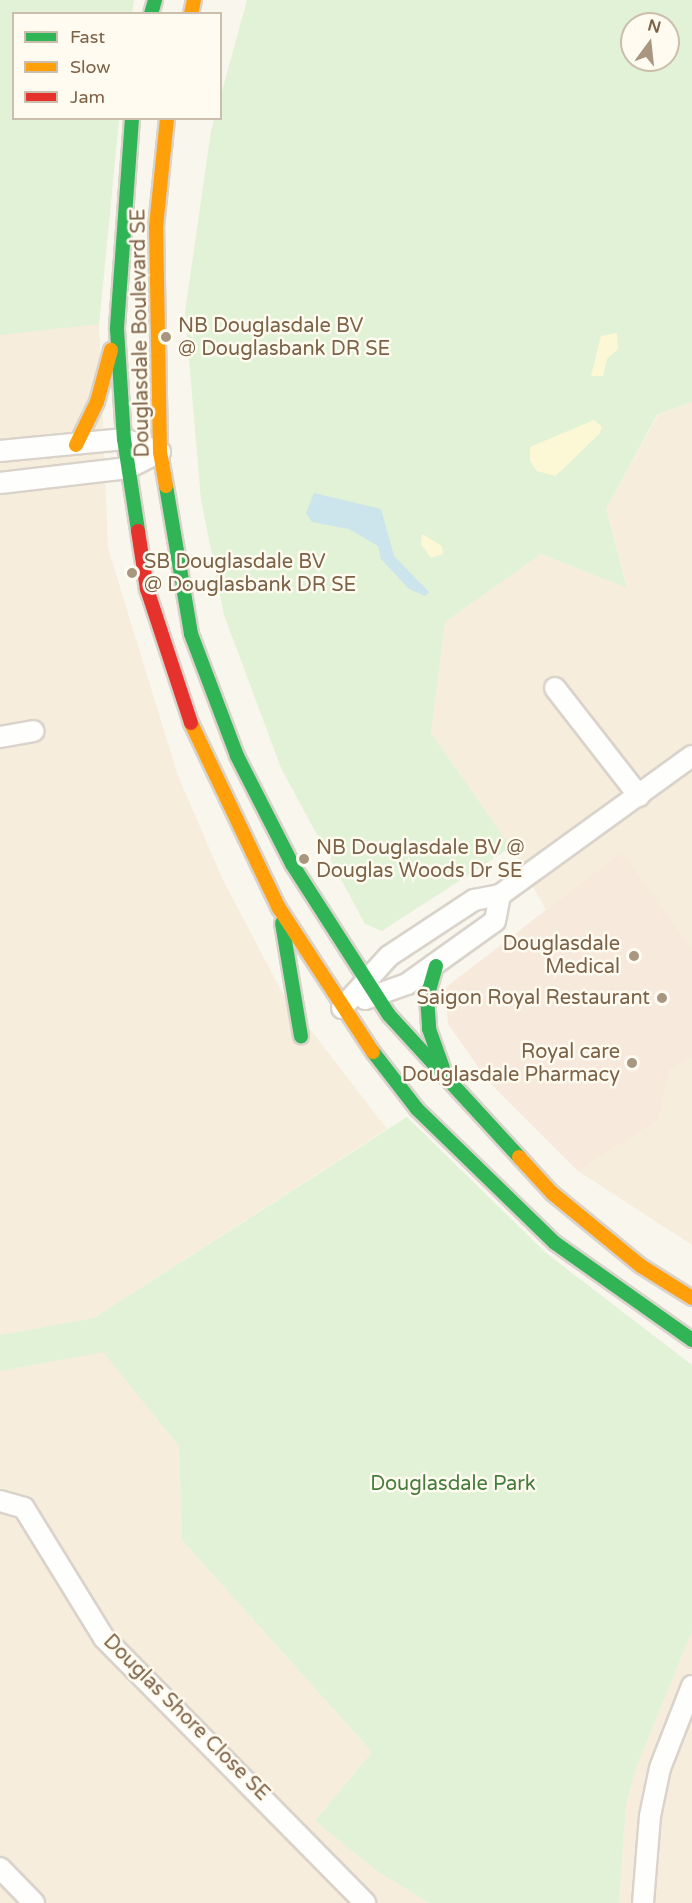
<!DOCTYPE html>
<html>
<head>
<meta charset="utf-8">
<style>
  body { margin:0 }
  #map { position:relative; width:692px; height:1903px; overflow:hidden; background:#f9f6ed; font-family:"Varela Round",sans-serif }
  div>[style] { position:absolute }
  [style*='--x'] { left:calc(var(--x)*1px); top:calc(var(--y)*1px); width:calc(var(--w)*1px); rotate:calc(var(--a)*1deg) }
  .residential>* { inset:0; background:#f6eddc }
  .commercial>* { inset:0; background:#f7eadd }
  .green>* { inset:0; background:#e1f2d6 }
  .sand>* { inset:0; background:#fcf8d5 }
  .water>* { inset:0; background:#cce4ec }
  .roads { filter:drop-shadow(2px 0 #d9d3cb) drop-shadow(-2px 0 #d9d3cb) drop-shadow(0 2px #d9d3cb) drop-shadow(0 -2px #d9d3cb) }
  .street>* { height:20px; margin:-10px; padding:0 10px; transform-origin:10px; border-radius:10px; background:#fefefc }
  .fast>* { height:14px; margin:-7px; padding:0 7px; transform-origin:7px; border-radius:7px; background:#30b455 }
  .slow>* { height:14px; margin:-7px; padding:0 7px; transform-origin:7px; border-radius:7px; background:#ff9f0a }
  .jam>* { height:14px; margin:-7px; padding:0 7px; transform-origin:7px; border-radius:7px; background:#e5322d }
  .dots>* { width:16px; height:16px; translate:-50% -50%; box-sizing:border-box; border:3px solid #fffbf0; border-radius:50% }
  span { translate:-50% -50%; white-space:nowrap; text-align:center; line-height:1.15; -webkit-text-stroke:5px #fffbf0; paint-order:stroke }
  .poi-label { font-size:20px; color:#7c6247 }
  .left { translate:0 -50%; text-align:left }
  .right { translate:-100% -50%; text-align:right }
  .street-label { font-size:20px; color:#7c6247 }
  .park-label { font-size:20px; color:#457d3c }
  .legend { position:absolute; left:12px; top:12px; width:210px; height:108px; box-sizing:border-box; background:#fffbf0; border:2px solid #cbbeac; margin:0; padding:8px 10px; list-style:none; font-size:18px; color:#7c6247 }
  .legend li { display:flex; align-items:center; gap:12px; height:30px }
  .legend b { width:30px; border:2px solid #cbbeac }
  .north { position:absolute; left:620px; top:12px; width:60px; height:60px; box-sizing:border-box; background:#fffbf0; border:2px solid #cbbeac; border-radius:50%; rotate:15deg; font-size:16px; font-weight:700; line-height:24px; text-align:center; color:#7c6247 }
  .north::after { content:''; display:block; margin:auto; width:21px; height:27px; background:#a89681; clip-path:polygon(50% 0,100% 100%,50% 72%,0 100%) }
</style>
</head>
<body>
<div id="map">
  <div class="residential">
    <div style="clip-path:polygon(0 0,134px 0,132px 13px,14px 14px,14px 118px,119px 119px,99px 324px,108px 548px,178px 776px,223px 880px,283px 994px,387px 1129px,94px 1318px,0 1335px)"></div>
    <div style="clip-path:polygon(692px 402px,692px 949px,622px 851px,546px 910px,511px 847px,431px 733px,445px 622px,541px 554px,627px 587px,606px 509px,658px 415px)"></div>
    <div style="clip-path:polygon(692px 1058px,692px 1245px,578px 1171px,659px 1120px,670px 1070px)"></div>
    <div style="clip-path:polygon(103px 1351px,179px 1446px,182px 1540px,372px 1752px,315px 1821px,377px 1871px,429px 1903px,0 1903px,0 1371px)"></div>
    <div style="clip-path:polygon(692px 1631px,692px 1903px,619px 1903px,626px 1804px,636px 1768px)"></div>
  </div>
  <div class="commercial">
    <div style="clip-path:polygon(622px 851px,692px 949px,692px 1058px,670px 1070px,659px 1120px,578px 1171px,488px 1081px,448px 1024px,445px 988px)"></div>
  </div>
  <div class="green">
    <div style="clip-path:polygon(0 0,134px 0,132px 13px,14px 14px,14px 118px,119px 119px,99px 324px,0 335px)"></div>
    <div style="clip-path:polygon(evenodd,247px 0,692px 0,692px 402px,657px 415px,606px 509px,627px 588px,541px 554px,445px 622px,431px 733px,511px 847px,382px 931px,365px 924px,281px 768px,224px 615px,201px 500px,185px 312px,211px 131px,214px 119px,220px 118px,221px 95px,247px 0,632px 24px,668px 24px,668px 60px,632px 60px,632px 24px)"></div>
    <div style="clip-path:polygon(407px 1117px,546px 1253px,692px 1365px,692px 1631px,636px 1768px,626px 1804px,619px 1903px,429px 1903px,377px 1871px,315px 1821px,372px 1752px,182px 1540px,179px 1446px,103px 1352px,0 1371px,0 1335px,94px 1318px)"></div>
  </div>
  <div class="sand">
    <div style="clip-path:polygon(617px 333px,618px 349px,607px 359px,603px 376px,591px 376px,601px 336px)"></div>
    <div style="clip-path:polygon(594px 420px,602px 427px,600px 433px,562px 470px,555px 476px,537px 471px,530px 461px,530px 447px)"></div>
    <div style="clip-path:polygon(422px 534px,442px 546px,443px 554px,431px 558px,421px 544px)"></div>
  </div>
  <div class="water">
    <div style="clip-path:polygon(314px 493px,381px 509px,394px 556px,429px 592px,425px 596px,409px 589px,381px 559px,378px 546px,349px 529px,312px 522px,306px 513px)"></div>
  </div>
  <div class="roads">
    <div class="street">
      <div style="--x:0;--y:451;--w:125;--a:-5.5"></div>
      <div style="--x:124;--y:439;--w:38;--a:20"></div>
      <div style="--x:0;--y:483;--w:129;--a:-6.7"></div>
      <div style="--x:128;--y:468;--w:36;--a:-27"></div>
      <div style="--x:555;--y:688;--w:137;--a:52.1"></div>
      <div style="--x:0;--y:737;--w:34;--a:-10"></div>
      <div style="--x:365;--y:999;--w:45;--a:-19.7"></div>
      <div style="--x:407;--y:984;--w:108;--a:-35.6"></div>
      <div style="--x:495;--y:921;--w:26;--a:-79"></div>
      <div style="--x:342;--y:1008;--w:70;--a:-47.9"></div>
      <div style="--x:389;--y:956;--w:102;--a:-33.4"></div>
      <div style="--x:474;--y:900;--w:26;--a:-11"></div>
      <div style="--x:500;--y:895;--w:237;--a:-35.9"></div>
      <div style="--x:0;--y:1501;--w:25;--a:16"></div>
      <div style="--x:24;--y:1508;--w:153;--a:58.4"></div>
      <div style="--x:104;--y:1638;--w:372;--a:45.4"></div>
      <div style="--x:0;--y:1868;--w:49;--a:45.8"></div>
      <div style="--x:643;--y:1903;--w:87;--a:-85.4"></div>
      <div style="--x:650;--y:1816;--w:49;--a:-78.2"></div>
      <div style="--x:660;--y:1768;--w:88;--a:-68.7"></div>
    </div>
    <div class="fast">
      <div style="--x:151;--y:14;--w:15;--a:-74"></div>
      <div style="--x:132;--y:118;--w:212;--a:94.1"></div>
      <div style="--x:117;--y:329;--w:110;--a:86.4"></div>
      <div style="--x:124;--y:439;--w:93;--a:81.3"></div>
      <div style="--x:166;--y:486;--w:150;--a:80.4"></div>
      <div style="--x:191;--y:634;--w:130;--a:69.3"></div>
      <div style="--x:237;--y:756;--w:121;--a:63"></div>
      <div style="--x:292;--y:864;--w:179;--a:57.3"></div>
      <div style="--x:389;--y:1015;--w:193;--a:47.5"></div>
      <div style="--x:282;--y:923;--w:115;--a:80.5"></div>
      <div style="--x:436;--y:966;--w:32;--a:106"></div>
      <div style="--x:427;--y:997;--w:32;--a:86"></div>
      <div style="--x:429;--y:1029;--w:41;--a:70.3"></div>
      <div style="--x:373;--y:1052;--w:72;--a:52.3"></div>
      <div style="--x:417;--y:1109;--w:192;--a:44.2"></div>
      <div style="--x:555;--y:1243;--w:168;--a:35.3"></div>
    </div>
    <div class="slow">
      <div style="--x:191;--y:14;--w:14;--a:-78"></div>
      <div style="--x:76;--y:445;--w:48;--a:-64"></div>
      <div style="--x:97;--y:402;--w:54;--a:-74.9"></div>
      <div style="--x:166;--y:486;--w:35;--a:-100"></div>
      <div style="--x:160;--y:452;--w:225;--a:-91"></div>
      <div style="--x:156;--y:227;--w:110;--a:-84.2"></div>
      <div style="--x:191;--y:723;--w:205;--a:64.6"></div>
      <div style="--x:279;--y:908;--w:172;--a:56.9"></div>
      <div style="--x:519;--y:1157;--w:49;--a:47.5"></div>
      <div style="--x:552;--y:1193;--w:115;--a:39.4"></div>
      <div style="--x:641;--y:1266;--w:60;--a:32.1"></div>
    </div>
    <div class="jam">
      <div style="--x:138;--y:531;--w:59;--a:81.2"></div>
      <div style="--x:147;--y:589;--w:141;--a:71.8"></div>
    </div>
  </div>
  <div class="dots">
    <div style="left:166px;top:337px;background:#a89681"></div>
    <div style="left:132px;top:573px;background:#a89681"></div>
    <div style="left:304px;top:859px;background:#a89681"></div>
    <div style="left:634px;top:956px;background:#a89681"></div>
    <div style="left:662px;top:998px;background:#a89681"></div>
    <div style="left:632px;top:1063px;background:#a89681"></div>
  </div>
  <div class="poi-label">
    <span class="left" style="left:178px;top:338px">NB Douglasdale BV<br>@ Douglasbank DR SE</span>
    <span class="left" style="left:144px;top:574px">SB Douglasdale BV<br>@ Douglasbank DR SE</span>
    <span class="left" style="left:316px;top:860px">NB Douglasdale BV @<br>Douglas Woods Dr SE</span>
    <span class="right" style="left:620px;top:956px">Douglasdale<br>Medical</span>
    <span class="right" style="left:650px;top:998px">Saigon Royal Restaurant</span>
    <span class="right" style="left:620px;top:1064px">Royal care<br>Douglasdale Pharmacy</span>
  </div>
  <div class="street-label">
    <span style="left:141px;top:333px;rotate:-91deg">Douglasdale Boulevard SE</span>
    <span style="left:186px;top:1718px;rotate:45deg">Douglas Shore Close SE</span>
  </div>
  <div class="park-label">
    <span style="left:453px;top:1484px">Douglasdale Park</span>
  </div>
  <ul class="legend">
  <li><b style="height:8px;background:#30b455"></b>Fast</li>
  <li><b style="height:8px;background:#ff9f0a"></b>Slow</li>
  <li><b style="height:8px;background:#e5322d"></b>Jam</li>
  </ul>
  <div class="north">N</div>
</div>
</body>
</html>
